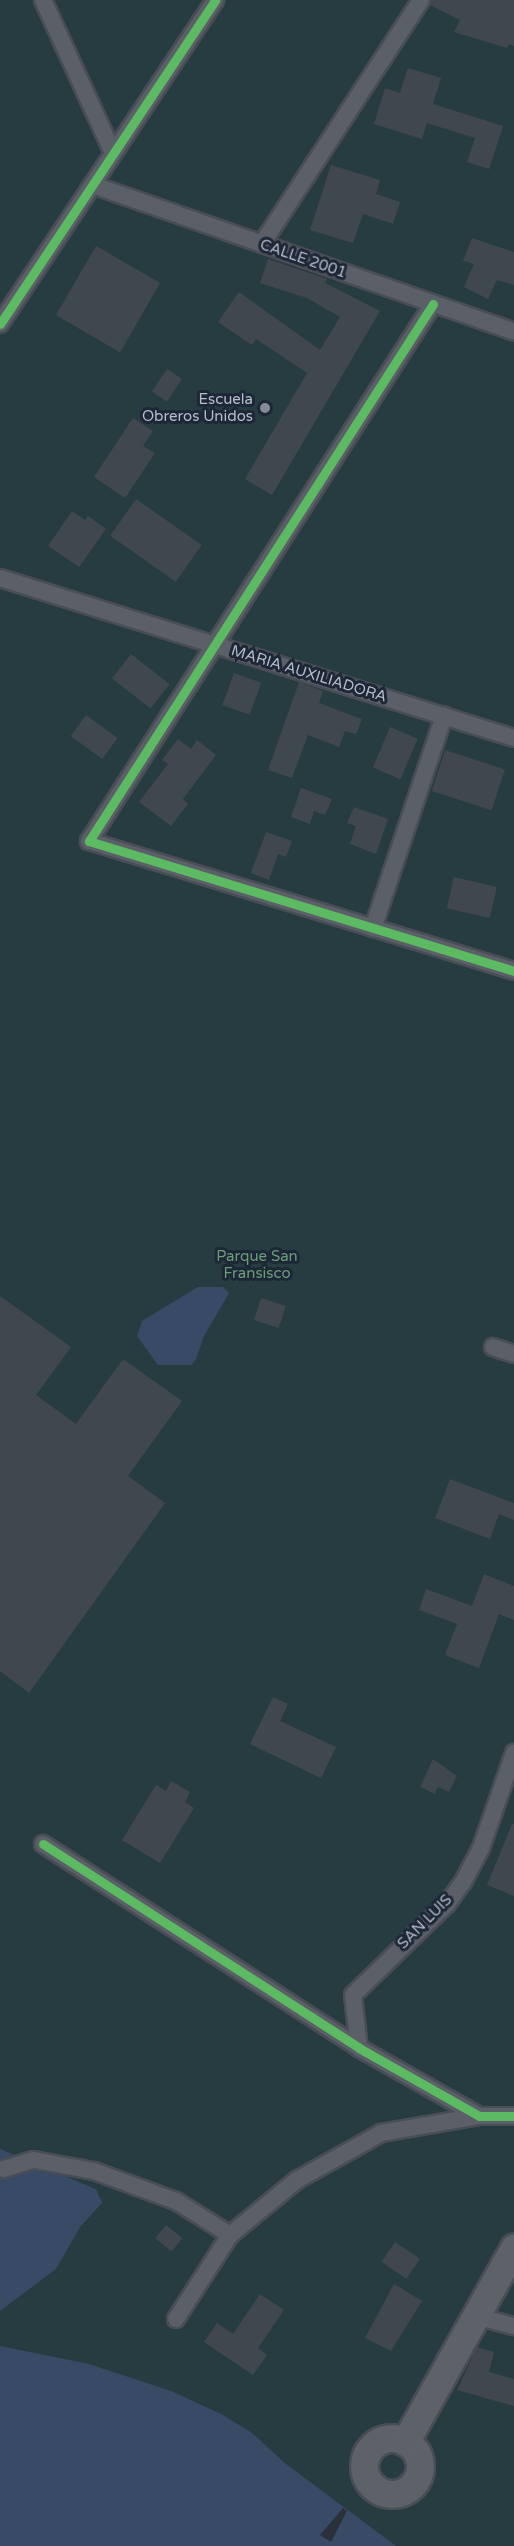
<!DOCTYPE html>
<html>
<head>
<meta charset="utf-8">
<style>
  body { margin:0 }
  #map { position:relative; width:514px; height:2546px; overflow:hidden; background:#2a313b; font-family:"Varela Round",sans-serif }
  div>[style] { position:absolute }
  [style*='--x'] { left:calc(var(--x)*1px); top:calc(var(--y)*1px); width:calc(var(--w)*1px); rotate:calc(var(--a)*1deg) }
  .green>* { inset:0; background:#273c41 }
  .water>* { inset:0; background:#384a66 }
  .pier>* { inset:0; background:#2a313b }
  .building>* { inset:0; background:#41474f; transform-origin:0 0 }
  .roads { filter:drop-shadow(2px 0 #494d55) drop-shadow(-2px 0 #494d55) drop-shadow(0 2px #494d55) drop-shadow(0 -2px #494d55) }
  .street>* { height:16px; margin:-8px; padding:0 8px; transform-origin:8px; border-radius:8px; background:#5b5f67 }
  .primary>* { height:27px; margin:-13.5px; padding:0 13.5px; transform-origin:13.5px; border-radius:13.5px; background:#5d6269 }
  .primary>.ring { margin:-13.5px; padding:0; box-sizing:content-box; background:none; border:27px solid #5d6269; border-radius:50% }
  .cycleway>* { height:9px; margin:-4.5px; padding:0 4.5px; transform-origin:4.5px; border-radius:4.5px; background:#5cba63 }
  .dots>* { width:16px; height:16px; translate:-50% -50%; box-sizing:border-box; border:3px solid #1d2736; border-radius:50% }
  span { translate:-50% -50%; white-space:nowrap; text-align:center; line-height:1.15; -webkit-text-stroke:6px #1d2736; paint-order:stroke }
  .street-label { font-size:15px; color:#b5bdcb }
  .poi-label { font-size:15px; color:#b5bdcb }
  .right { translate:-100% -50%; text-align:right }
  .park-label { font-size:15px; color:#6b9d78 }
</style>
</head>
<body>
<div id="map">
  <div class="green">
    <div style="clip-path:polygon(0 0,514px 0,514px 2546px,43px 2546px,0 2529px)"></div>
  </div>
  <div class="water">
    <div style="clip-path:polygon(198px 1287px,223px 1287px,229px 1293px,204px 1336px,196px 1359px,191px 1365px,158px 1365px,137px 1336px,142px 1321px)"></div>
    <div style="clip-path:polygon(0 2149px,96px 2189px,102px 2203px,80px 2227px,56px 2269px,0 2311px)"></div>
    <div style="clip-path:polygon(0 2346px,89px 2364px,171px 2391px,221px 2414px,252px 2433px,286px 2464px,396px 2546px,0 2546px)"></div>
  </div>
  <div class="pier">
    <div style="clip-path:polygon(343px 2508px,347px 2511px,331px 2542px,320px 2535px)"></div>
  </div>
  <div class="building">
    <div style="clip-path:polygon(431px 0,514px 0,514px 46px,509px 44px,507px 48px,454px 32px,460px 20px,430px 5px)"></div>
    <div style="clip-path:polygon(408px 68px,441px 78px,433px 104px,503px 126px,489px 169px,467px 162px,475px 138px,427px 123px,422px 139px,374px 124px,385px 88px,400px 93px)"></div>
    <div style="clip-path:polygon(331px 165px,380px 180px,376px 194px,400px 202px,393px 224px,363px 214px,353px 243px,310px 230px)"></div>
    <div style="clip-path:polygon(472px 238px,514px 252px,514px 285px,497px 280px,488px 299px,464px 287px,474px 264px,463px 261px)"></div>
    <div style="left:96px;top:246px;width:74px;height:80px;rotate:30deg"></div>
    <div style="clip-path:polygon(268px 259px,327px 279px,325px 283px,380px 311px,272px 495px,245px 479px,307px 373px,256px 339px,252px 345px,218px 322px,239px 292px,320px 350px,340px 317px,307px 298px,260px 283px)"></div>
    <div style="left:167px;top:369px;width:18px;height:27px;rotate:34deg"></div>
    <div style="clip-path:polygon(133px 418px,153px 431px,143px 446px,155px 453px,125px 498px,94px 477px)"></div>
    <div style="left:136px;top:499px;width:80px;height:45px;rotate:35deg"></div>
    <div style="clip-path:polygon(72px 511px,85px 520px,88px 516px,106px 529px,79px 567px,48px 546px)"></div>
    <div style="left:131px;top:654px;width:49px;height:31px;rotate:38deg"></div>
    <div style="left:234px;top:673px;width:29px;height:34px;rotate:20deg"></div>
    <div style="clip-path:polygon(299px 682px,323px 691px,319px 703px,362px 719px,356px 734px,345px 731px,339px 747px,308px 735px,292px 778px,268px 770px)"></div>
    <div style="left:86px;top:715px;width:39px;height:26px;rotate:36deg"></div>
    <div style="left:390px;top:727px;width:30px;height:44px;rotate:23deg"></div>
    <div style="clip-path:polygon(178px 739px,191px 749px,197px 740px,216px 755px,183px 799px,188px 804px,171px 826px,139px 802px,168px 764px,162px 760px)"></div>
    <div style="left:445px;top:750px;width:63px;height:43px;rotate:18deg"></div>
    <div style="clip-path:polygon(301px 788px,332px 799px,325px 815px,314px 811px,310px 824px,291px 817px)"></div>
    <div style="clip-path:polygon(354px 807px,388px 819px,376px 854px,350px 844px,356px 826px,347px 823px)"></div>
    <div style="clip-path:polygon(266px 832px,292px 841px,286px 857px,278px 854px,269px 880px,251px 873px)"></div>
    <div style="left:454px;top:877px;width:44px;height:32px;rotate:13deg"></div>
    <div style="clip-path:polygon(0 1296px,71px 1347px,36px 1395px,76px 1424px,123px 1359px,182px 1401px,128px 1476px,165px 1503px,29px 1693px,0 1671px)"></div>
    <div style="left:261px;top:1298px;width:26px;height:23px;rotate:18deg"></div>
    <div style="clip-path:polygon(450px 1479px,514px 1503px,514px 1520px,499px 1514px,490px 1539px,435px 1518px)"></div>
    <div style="clip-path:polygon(484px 1574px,514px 1586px,514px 1620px,499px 1614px,479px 1668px,445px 1655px,457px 1624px,419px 1610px,426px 1589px,472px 1606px)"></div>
    <div style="clip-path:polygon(273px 1697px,288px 1704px,280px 1721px,336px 1747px,321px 1778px,250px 1744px)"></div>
    <div style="clip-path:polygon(433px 1759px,457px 1776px,449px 1792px,438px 1787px,435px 1794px,420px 1787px)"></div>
    <div style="clip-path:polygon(171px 1781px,190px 1792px,185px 1802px,194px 1808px,160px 1863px,122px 1840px,156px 1785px,166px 1791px)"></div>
    <div style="clip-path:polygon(512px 1824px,514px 1824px,514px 1896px,487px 1885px)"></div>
    <div style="left:166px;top:2225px;width:21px;height:17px;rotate:39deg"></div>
    <div style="left:395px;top:2242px;width:30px;height:24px;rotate:34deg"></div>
    <div style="clip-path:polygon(394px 2284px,422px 2301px,391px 2351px,365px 2338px)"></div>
    <div style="clip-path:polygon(260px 2294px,284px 2310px,258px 2348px,267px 2355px,253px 2375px,204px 2342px,217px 2323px,233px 2334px)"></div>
    <div style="clip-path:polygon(477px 2347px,494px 2352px,489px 2372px,514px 2379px,514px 2406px,457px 2390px)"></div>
  </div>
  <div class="roads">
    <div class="street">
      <div style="--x:43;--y:0;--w:168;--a:65.4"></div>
      <div style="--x:93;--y:185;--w:446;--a:19.2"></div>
      <div style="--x:262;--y:244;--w:291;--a:-56.9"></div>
      <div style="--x:433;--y:304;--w:638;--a:122.64"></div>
      <div style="--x:89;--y:841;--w:444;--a:17"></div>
      <div style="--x:0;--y:324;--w:389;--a:-56.4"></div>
      <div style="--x:0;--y:578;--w:538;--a:17.29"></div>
      <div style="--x:373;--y:928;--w:224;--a:-71.5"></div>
      <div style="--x:493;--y:1347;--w:22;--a:18"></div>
      <div style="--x:43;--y:1844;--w:376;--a:32.8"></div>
      <div style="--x:359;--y:2048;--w:138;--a:29.5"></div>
      <div style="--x:479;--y:2116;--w:35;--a:0"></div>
      <div style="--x:359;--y:2048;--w:53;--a:-96.5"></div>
      <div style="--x:353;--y:1995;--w:131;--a:-44.1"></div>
      <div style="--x:447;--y:1904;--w:27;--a:-54"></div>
      <div style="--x:463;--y:1882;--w:38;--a:-62"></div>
      <div style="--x:481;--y:1848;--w:101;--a:-70.8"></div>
      <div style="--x:4;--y:2169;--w:31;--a:-17"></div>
      <div style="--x:34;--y:2160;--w:61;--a:10.4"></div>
      <div style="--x:94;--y:2171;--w:87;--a:20.1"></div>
      <div style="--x:176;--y:2201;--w:64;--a:32.2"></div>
      <div style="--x:476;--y:2316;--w:39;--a:15"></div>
      <div style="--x:176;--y:2319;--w:100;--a:-57.3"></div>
      <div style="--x:230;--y:2235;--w:87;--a:-39.4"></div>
      <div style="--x:297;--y:2180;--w:96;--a:-29.2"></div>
      <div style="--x:381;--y:2133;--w:99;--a:-9.8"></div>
    </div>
    <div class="primary">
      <div class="ring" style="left:364px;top:2438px;width:29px;height:29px"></div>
      <div style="--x:405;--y:2442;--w:223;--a:-60.7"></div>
    </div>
  </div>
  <div class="cycleway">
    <div style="--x:433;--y:304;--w:638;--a:122.64"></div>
    <div style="--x:89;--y:841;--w:444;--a:17"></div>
    <div style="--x:0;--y:324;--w:389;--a:-56.4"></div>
    <div style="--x:43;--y:1844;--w:376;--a:32.8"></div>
    <div style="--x:359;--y:2048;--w:138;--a:29.5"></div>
    <div style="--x:479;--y:2116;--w:35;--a:0"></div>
  </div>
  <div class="dots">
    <div style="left:265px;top:408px;background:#848c99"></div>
  </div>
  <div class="street-label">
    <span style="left:303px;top:259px;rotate:19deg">CALLE 2001</span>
    <span style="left:309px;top:674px;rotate:17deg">MARIA AUXILIADORA</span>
    <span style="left:425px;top:1922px;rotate:-45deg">SAN LUIS</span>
  </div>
  <div class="poi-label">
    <span class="right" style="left:253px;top:408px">Escuela<br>Obreros Unidos</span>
  </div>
  <div class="park-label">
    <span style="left:257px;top:1265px">Parque San<br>Fransisco</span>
  </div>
</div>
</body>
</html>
